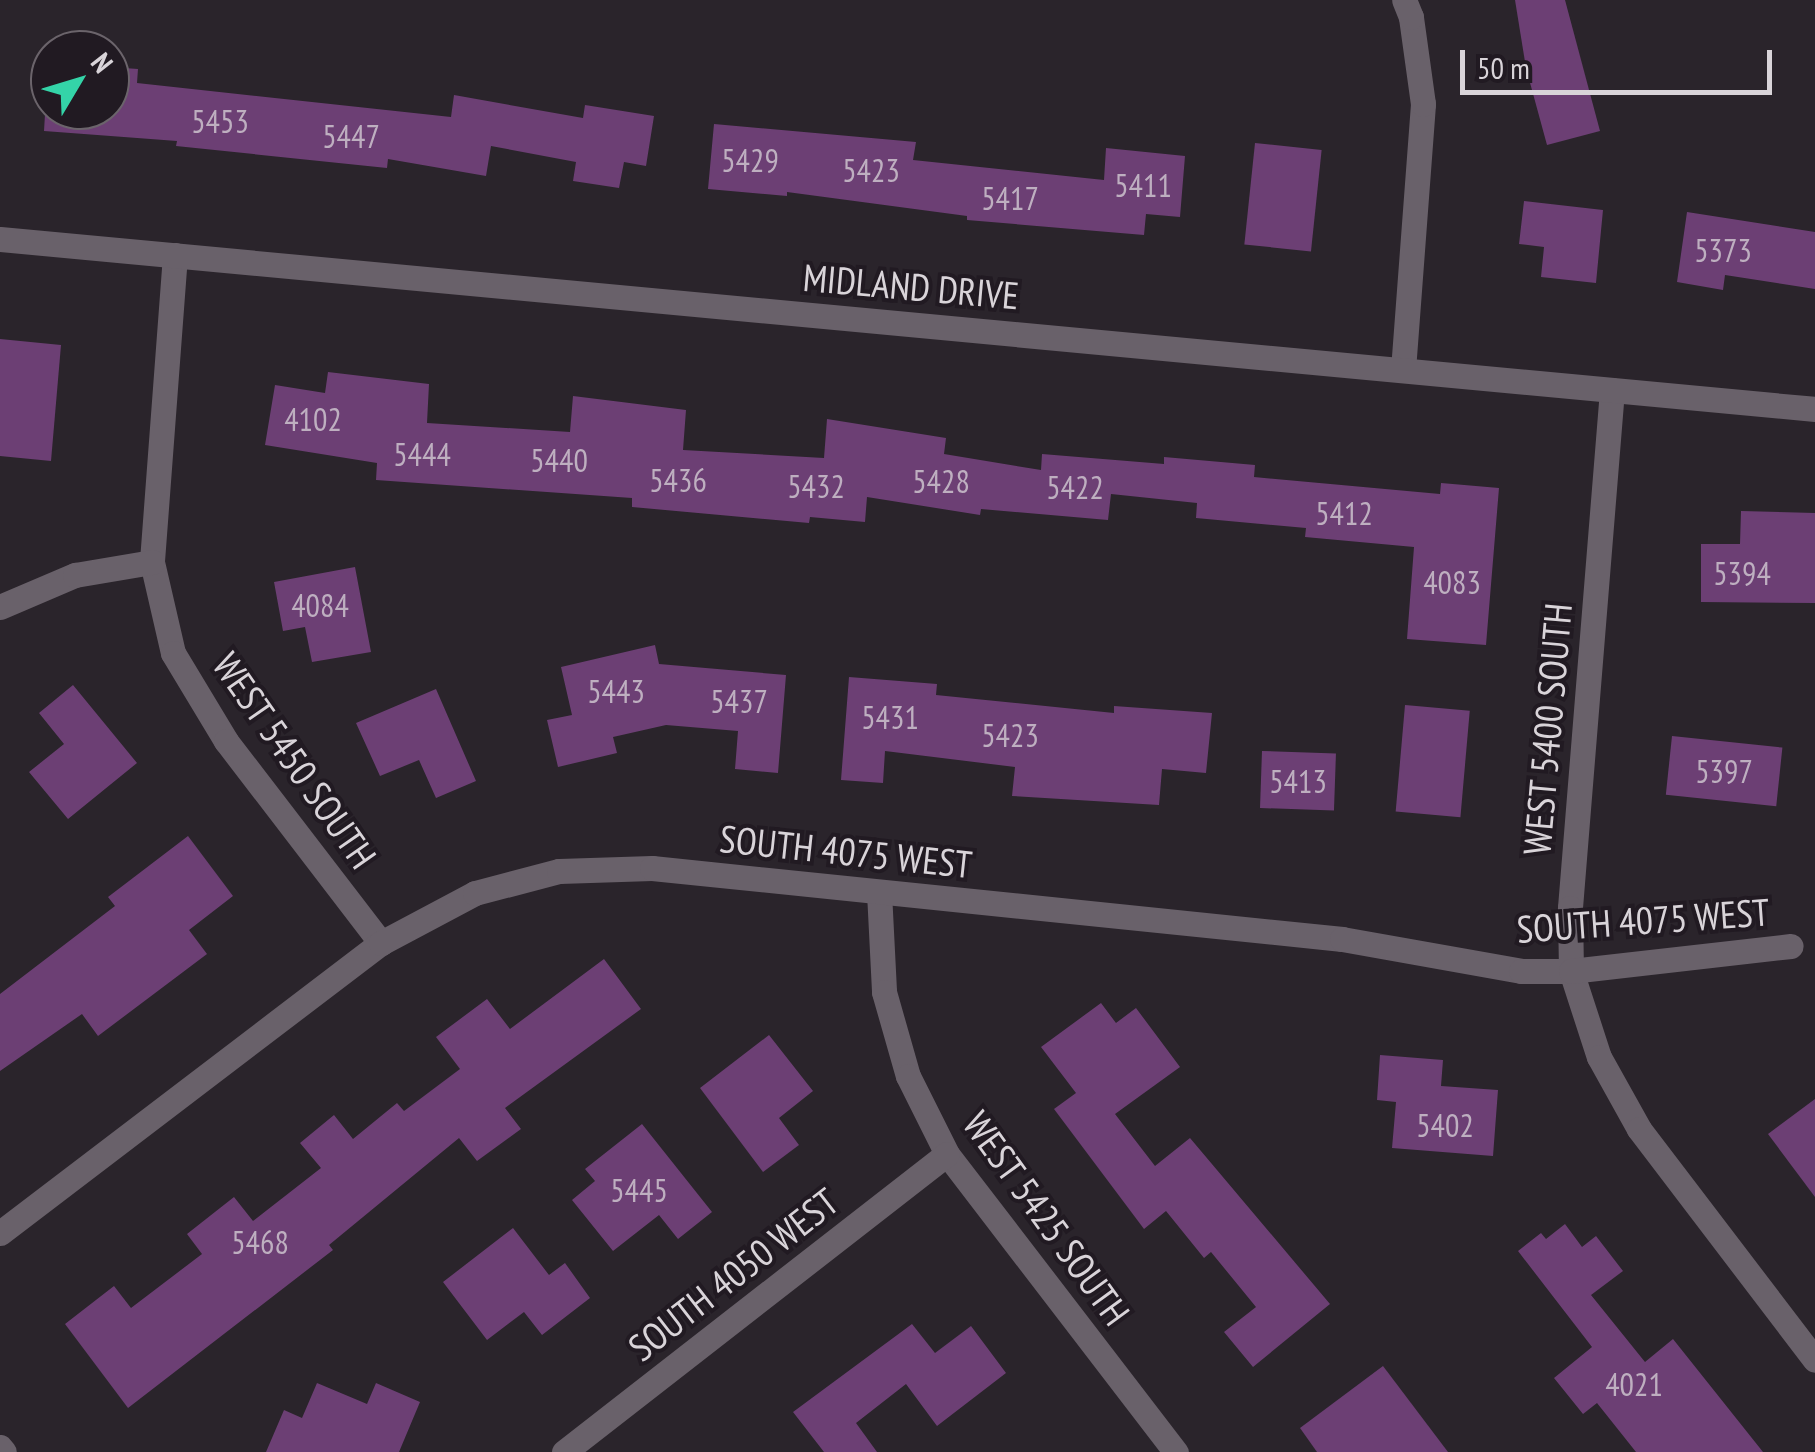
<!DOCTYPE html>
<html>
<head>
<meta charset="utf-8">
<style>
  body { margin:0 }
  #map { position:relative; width:1815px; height:1452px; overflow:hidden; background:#2a242b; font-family:"PT Sans Narrow",sans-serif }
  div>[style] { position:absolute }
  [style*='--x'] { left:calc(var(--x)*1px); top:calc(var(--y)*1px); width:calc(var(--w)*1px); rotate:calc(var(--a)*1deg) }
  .building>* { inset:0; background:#6c3f74; transform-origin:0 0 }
  .street>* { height:25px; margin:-12.5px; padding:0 12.5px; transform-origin:12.5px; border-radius:12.5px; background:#69616a }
  .secondary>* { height:25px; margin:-12.5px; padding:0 12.5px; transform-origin:12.5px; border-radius:12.5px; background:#69616a }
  span { translate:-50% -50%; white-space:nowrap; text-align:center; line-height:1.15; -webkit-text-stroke:8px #211a22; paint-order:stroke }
  .number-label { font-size:32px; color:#beafc0 }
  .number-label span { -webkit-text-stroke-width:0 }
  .street-label { font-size:38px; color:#d9d4d9 }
  .north { position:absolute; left:30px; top:30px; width:100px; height:100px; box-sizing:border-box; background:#211a22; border:2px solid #6b646b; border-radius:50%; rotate:52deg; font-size:28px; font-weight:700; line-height:40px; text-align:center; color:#d9d4d9 }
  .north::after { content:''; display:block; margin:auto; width:35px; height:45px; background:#34d4a8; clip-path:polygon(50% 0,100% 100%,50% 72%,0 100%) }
  .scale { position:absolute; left:1460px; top:50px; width:312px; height:45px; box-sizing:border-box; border:5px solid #d9d4d9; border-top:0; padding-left:12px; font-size:30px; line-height:35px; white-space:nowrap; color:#d9d4d9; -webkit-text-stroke:8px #211a22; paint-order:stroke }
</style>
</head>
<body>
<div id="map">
  <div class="building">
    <div style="clip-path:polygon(1515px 0,1565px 0,1600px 131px,1547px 145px,1526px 68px)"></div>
    <div style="clip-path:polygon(48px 63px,50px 110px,110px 110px,110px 67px,138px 69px,137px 83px,451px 117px,454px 95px,583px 118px,585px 105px,654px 116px,646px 166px,624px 162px,619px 188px,573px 181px,576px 162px,491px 146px,486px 176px,388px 159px,387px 168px,176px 146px,177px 141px,44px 131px)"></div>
    <div style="clip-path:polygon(714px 124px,916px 142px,913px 160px,1104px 180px,1106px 148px,1185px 156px,1180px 217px,1146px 214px,1144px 235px,967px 220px,967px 216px,787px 192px,787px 196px,708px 189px)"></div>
    <div style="left:1255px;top:143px;width:67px;height:102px;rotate:6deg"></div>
    <div style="clip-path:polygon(1524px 201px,1603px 210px,1596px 283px,1541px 277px,1544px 247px,1519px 244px)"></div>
    <div style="clip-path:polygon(1687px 212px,1815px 232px,1815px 289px,1725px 275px,1723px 290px,1677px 282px)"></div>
    <div style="clip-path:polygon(0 339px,61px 345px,51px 461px,0 456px)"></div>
    <div style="clip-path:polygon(328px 372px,429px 384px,427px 423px,570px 432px,573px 396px,686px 410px,683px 450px,824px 458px,827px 419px,946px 438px,944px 454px,1041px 470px,1042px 454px,1164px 464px,1164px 457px,1255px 465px,1254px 477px,1440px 494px,1441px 483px,1499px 488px,1486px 645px,1407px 639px,1414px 547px,1305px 537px,1306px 528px,1196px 518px,1197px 503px,1111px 494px,1108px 520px,981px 509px,980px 515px,867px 497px,865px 522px,810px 517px,809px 523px,632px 507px,632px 498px,376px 480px,377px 463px,265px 445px,275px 385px,325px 393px)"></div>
    <div style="clip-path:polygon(1741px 511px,1815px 513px,1815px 603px,1701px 602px,1701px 544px,1740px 544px)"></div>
    <div style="clip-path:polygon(355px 567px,371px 652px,312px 662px,305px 627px,283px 631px,274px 582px)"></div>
    <div style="clip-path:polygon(655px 645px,659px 664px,786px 675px,778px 773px,735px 769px,738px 731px,666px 725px,613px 737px,617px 753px,558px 767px,547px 720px,572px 715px,561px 667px)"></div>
    <div style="clip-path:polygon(849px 677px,937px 684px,936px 695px,1114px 713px,1114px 706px,1212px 713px,1206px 773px,1162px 769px,1159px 805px,1012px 796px,1015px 767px,885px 751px,883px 783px,841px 780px)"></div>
    <div style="clip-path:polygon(73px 685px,137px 763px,68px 819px,29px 772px,64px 744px,39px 713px)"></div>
    <div style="clip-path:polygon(436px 689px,476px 781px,436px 798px,419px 760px,380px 776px,356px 723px)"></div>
    <div style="left:1405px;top:705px;width:65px;height:107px;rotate:5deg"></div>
    <div style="left:1672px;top:736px;width:111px;height:59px;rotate:6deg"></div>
    <div style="left:1262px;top:751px;width:74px;height:57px;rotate:2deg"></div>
    <div style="clip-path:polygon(188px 836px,233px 896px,189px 930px,207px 954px,98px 1036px,82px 1014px,0 1071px,0 994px,115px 906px,108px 897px)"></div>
    <div style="clip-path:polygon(604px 959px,641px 1009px,505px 1108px,521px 1129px,477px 1161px,459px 1138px,329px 1245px,333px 1250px,128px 1408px,65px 1324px,114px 1286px,131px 1308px,202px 1254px,187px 1234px,234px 1197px,253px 1221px,321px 1168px,300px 1143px,334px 1115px,353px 1139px,397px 1103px,404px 1111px,460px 1069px,436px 1037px,487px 999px,510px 1029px)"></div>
    <div style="clip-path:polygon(1101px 1003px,1116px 1023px,1136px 1008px,1180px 1067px,1115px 1114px,1155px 1166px,1190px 1138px,1330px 1304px,1253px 1367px,1224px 1332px,1256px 1307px,1211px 1252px,1204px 1258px,1166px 1211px,1144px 1229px,1054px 1109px,1076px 1093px,1041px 1047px)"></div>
    <div style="clip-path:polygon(769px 1035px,813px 1091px,779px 1118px,799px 1145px,763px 1172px,700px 1088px)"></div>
    <div style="clip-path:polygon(1380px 1055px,1443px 1060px,1441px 1086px,1498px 1090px,1493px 1156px,1392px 1148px,1396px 1102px,1377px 1100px)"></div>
    <div style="clip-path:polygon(1815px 1099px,1815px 1197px,1768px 1134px)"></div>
    <div style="clip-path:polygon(642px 1124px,712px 1212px,678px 1239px,659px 1215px,613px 1251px,572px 1200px,595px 1181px,585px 1169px)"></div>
    <div style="clip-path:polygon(1565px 1224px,1582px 1247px,1596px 1236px,1623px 1271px,1591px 1295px,1645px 1362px,1673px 1339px,1763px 1452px,1636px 1452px,1597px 1403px,1583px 1414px,1554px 1378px,1592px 1347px,1518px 1251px,1541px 1233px,1546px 1239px)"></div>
    <div style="clip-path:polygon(513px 1228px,549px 1275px,565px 1263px,590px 1298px,542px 1335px,524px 1312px,487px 1340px,443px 1282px)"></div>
    <div style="clip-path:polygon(912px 1324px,935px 1353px,971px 1326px,1006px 1373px,937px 1426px,906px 1384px,856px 1423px,877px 1452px,824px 1452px,793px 1412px)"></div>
    <div style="clip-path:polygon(1383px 1366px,1448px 1452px,1317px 1452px,1300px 1428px)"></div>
    <div style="clip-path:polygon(317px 1383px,367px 1404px,376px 1383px,420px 1402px,399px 1452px,266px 1452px,284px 1410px,302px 1418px)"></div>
  </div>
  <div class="street">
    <div style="--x:175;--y:255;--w:308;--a:94.3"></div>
    <div style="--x:152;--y:562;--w:93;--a:77"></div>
    <div style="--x:173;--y:653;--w:103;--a:58.9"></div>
    <div style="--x:226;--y:741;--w:255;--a:52.5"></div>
    <div style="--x:1403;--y:370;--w:267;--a:-85.7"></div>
    <div style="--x:1423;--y:104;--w:88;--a:-97.9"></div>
    <div style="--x:1411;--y:17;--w:18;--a:-112"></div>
    <div style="--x:1612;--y:390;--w:520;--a:94.64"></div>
    <div style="--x:1570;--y:908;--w:63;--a:89.1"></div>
    <div style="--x:1571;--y:971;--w:90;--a:72"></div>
    <div style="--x:1599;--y:1057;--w:82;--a:60.9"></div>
    <div style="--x:1639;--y:1129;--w:290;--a:52.7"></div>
    <div style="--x:0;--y:607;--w:82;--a:-23.1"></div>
    <div style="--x:75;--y:575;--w:78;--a:-9.6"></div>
    <div style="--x:879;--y:892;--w:100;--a:87.1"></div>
    <div style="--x:884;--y:992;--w:87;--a:74.1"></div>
    <div style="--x:908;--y:1076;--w:87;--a:63.4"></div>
    <div style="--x:947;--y:1154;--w:376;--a:52.5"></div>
    <div style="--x:0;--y:1233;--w:479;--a:-37.3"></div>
    <div style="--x:381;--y:943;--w:106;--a:-28"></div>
    <div style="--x:475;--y:893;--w:87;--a:-14.7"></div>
    <div style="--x:559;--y:871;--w:93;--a:-1.8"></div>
    <div style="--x:652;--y:868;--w:694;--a:5.87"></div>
    <div style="--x:1342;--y:939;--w:182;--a:10.1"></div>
    <div style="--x:1521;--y:971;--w:50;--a:0"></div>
    <div style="--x:1571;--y:971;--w:221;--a:-6.5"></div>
    <div style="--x:564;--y:1452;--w:485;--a:-37.9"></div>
  </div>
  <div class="secondary">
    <div style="--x:0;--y:239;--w:1823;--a:5.35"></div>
    <div style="--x:0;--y:1447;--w:6;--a:51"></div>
  </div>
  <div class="number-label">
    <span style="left:220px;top:121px">5453</span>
    <span style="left:351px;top:136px">5447</span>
    <span style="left:750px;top:160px">5429</span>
    <span style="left:871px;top:170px">5423</span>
    <span style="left:1143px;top:185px">5411</span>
    <span style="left:1010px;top:198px">5417</span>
    <span style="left:1723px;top:250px">5373</span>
    <span style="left:313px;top:419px">4102</span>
    <span style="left:422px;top:454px">5444</span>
    <span style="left:559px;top:460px">5440</span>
    <span style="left:678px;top:480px">5436</span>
    <span style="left:941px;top:481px">5428</span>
    <span style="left:816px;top:486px">5432</span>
    <span style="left:1075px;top:487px">5422</span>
    <span style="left:1344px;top:513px">5412</span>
    <span style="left:1742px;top:573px">5394</span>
    <span style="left:1452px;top:582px">4083</span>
    <span style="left:320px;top:605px">4084</span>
    <span style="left:616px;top:691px">5443</span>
    <span style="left:739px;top:701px">5437</span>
    <span style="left:890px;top:717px">5431</span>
    <span style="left:1010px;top:735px">5423</span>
    <span style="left:1724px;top:771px">5397</span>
    <span style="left:1298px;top:781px">5413</span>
    <span style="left:1445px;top:1125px">5402</span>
    <span style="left:639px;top:1190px">5445</span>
    <span style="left:260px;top:1242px">5468</span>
    <span style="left:1634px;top:1384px">4021</span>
  </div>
  <div class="street-label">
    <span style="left:911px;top:286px;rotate:5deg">MIDLAND DRIVE</span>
    <span style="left:1547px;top:729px;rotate:-85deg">WEST 5400 SOUTH</span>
    <span style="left:295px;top:760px;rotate:55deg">WEST 5450 SOUTH</span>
    <span style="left:846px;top:851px;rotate:6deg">SOUTH 4075 WEST</span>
    <span style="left:1643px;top:920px;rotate:-4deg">SOUTH 4075 WEST</span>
    <span style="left:1047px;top:1218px;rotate:54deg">WEST 5425 SOUTH</span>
    <span style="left:733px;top:1274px;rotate:-38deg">SOUTH 4050 WEST</span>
  </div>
  <div class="north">N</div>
  <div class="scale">50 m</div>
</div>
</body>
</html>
